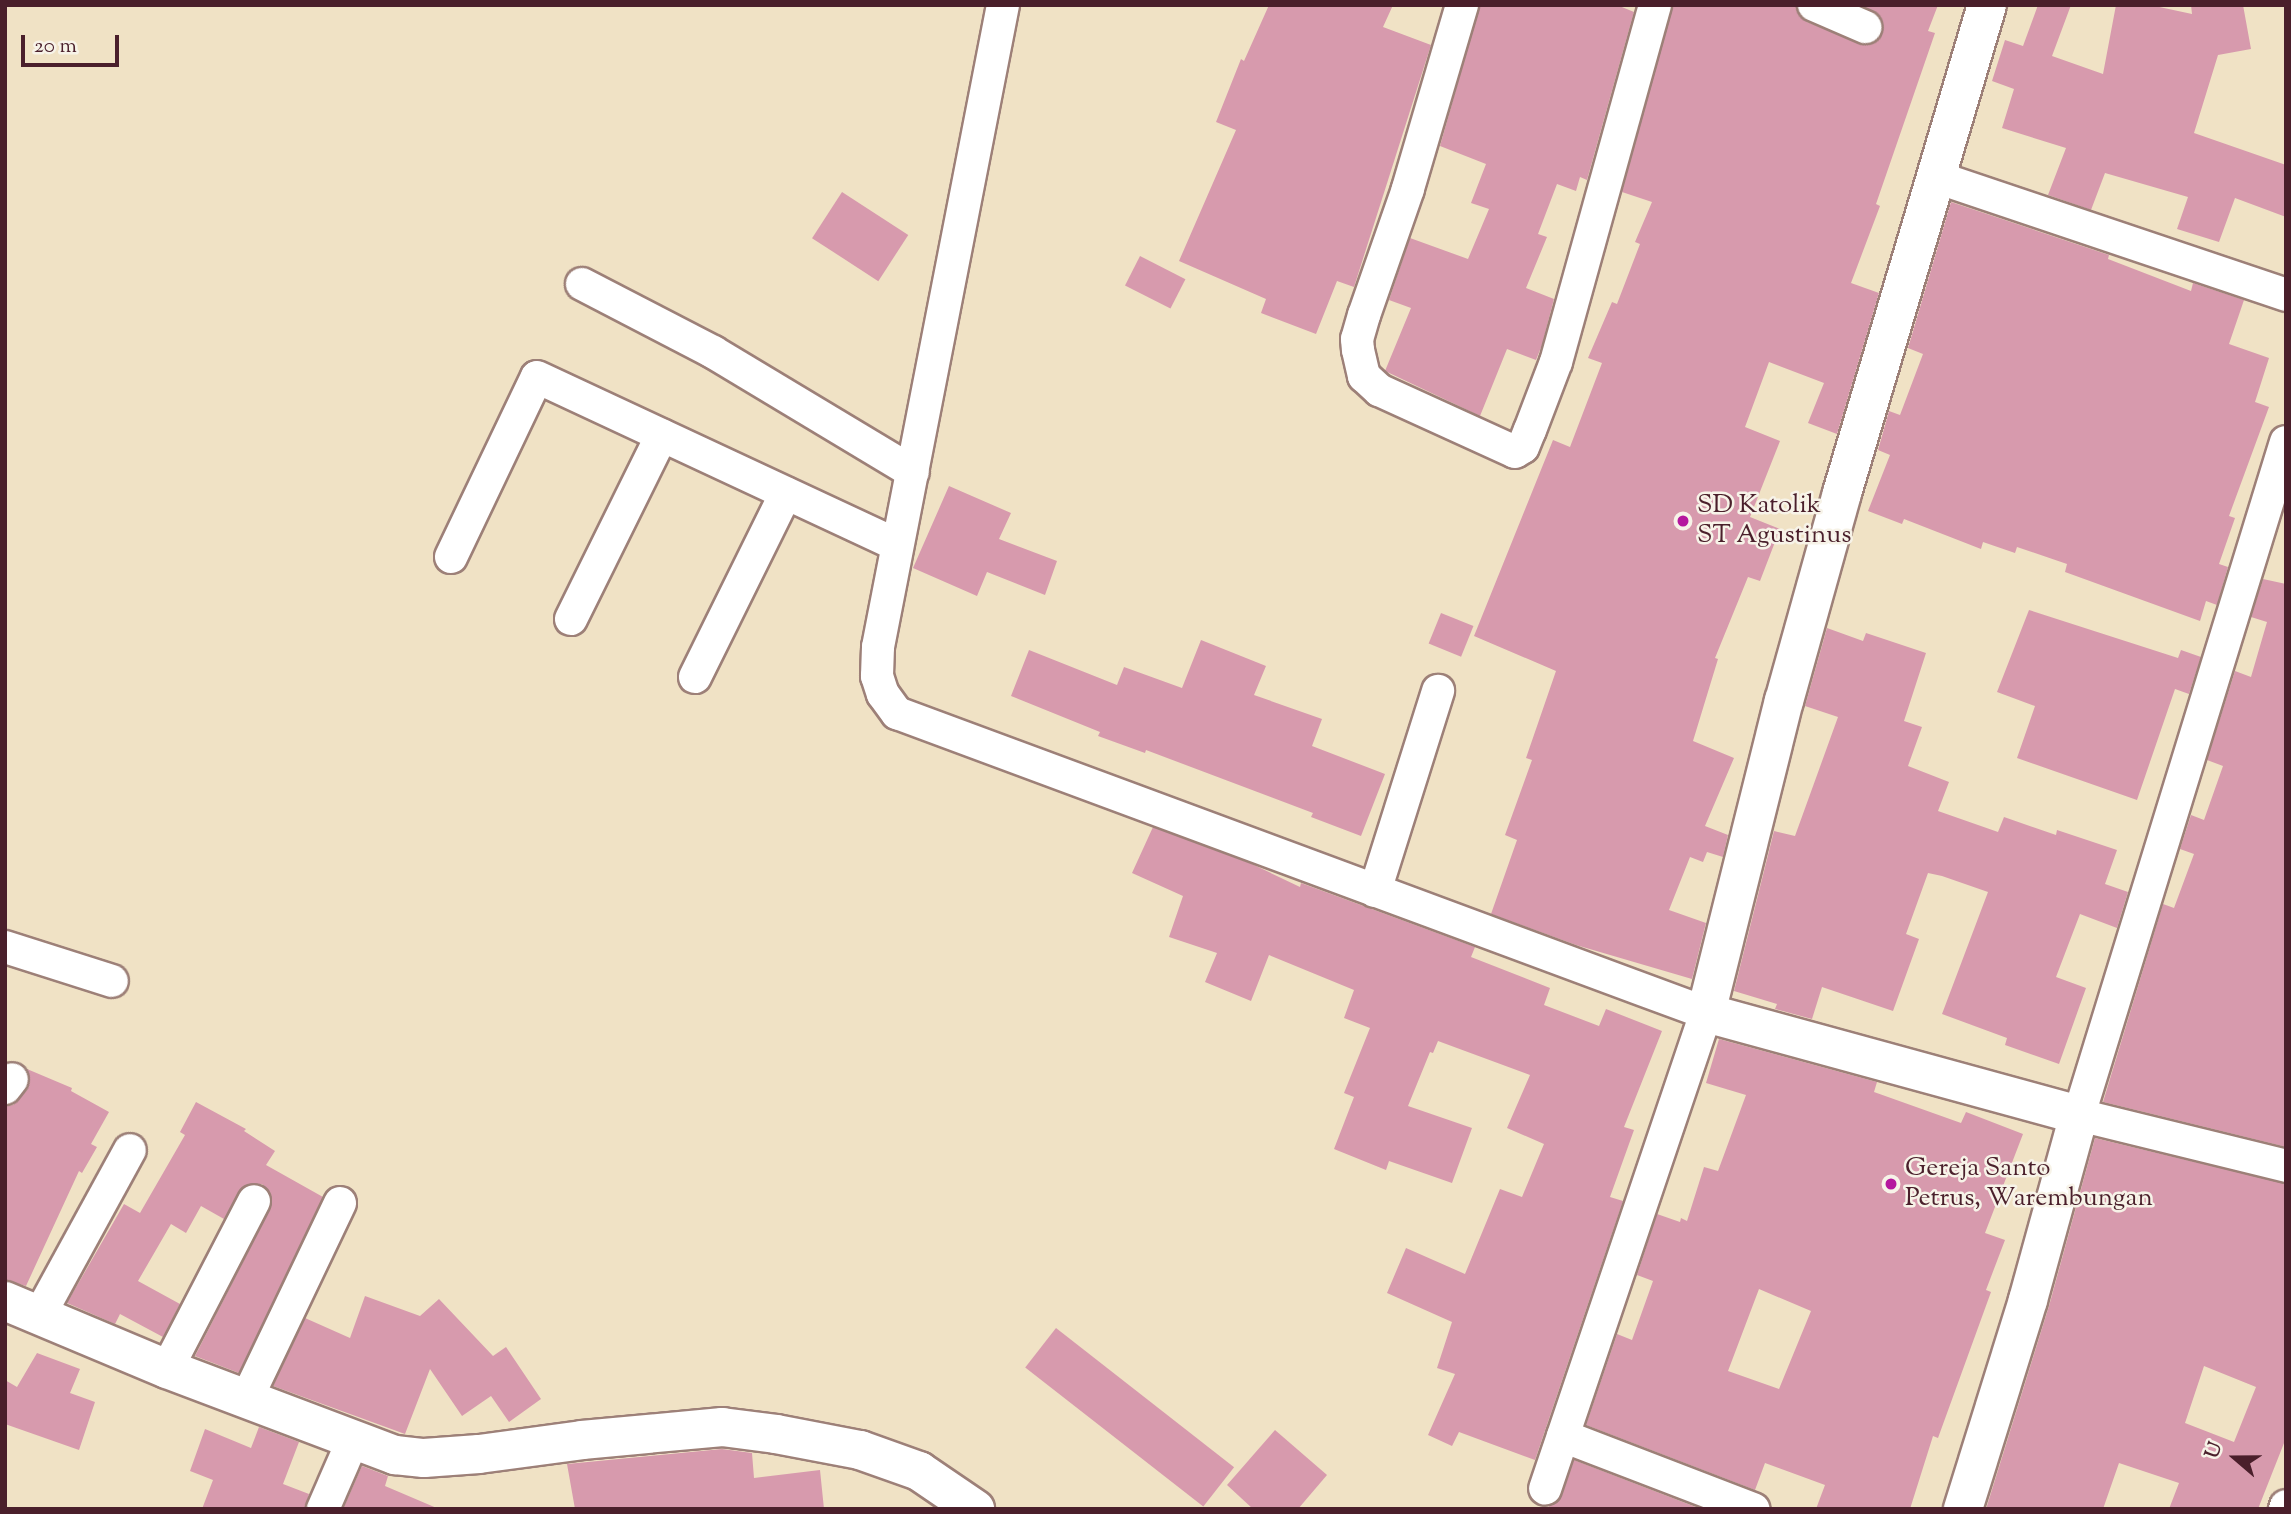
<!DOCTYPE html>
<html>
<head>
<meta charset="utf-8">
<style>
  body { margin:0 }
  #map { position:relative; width:2291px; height:1514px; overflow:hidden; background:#f0e2c5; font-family:"Sorts Mill Goudy",serif }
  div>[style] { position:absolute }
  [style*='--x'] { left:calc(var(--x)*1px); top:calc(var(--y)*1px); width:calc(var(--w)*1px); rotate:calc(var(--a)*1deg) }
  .building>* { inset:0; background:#d79aad; transform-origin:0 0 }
  .roads { filter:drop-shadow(2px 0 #9d8078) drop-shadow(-2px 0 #9d8078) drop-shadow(0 2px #9d8078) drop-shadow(0 -2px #9d8078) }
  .street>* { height:32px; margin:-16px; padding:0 16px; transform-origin:16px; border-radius:16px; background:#fff }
  .secondary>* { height:38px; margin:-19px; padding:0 19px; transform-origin:19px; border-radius:19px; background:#fff }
  .dots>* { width:19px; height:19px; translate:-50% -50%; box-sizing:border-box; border:4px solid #f7f3e8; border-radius:50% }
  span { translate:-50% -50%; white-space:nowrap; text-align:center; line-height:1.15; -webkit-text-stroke:5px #f7f3e8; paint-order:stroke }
  .poi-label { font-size:26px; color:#4a1f2b }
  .left { translate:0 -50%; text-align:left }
  .frame { position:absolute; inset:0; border:7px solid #4a1f2b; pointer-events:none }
  .north { position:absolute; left:2200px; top:1423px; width:70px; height:70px; -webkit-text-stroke:5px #f7f3e8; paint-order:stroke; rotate:290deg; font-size:19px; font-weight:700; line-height:28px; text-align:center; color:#4a1f2b }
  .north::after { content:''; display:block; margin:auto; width:24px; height:32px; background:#4a1f2b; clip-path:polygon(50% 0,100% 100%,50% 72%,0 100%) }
  .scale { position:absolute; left:21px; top:35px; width:98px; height:32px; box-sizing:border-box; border:4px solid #4a1f2b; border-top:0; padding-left:9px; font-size:21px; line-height:24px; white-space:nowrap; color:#4a1f2b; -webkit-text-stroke:5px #f7f3e8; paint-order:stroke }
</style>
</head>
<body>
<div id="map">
  <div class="building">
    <div style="clip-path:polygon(1269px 5px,1393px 5px,1383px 27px,1431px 45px,1354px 287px,1337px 281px,1316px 334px,1261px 313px,1266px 299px,1179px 261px,1236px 130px,1216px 122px,1241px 59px,1244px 61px)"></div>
    <div style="clip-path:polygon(1480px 5px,1617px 5px,1634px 12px,1587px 180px,1580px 177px,1576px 191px,1557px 184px,1538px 234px,1547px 237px,1526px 288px,1554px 299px,1542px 345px,1536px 360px,1507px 349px,1480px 416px,1385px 371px,1411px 308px,1389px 300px,1410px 238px,1468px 259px,1489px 209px,1471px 203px,1486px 164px,1440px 146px)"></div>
    <div style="clip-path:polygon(1673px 5px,1796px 5px,1799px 15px,1807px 22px,1866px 45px,1876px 41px,1883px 24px,1879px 16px,1861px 5px,1938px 5px,1928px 31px,1935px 33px,1876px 204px,1880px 206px,1851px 283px,1879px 293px,1837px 434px,1808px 423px,1824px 383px,1769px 362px,1745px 427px,1780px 441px,1750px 517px,1780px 529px,1760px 581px,1748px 577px,1715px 658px,1718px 659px,1693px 741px,1734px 758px,1705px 826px,1728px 835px,1723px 857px,1707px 852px,1703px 862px,1690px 857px,1669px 910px,1706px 923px,1692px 979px,1576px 945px,1491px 914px,1517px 840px,1505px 835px,1532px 760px,1526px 758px,1556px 671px,1474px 636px,1553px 440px,1570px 447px,1602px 363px,1588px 358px,1612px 302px,1617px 304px,1640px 244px,1635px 242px,1652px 202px,1622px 192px)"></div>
    <div style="clip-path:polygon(2038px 5px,2071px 5px,2052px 56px,2103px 74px,2116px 5px,2150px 5px,2192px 14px,2191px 5px,2243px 5px,2251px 49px,2218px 55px,2194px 133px,2286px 165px,2286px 217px,2235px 198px,2219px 242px,2177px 229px,2188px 197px,2105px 173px,2091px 210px,2048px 195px,2066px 148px,2002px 128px,2014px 89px,1992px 81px,2005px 40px,2023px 46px)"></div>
    <div style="left:842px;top:192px;width:79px;height:55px;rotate:33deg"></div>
    <div style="clip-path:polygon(1951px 202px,2109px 255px,2108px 259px,2191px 291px,2193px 283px,2244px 300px,2229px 344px,2269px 358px,2255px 402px,2269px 407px,2229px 516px,2235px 518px,2219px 564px,2228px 567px,2217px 605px,2206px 601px,2200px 621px,2065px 572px,2067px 564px,2017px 547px,2015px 553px,1983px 542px,1981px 549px,1904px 519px,1902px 524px,1868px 511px,1890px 455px,1878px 450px,1889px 411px,1900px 415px,1923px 354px,1908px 348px)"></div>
    <div style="left:1140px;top:256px;width:51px;height:33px;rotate:27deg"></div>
    <div style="clip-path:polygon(949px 486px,1011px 513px,999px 539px,1057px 561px,1045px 595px,987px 572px,977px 596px,913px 568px)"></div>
    <div style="clip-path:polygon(2263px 579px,2286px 584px,2286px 1147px,2103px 1102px,2163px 904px,2174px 908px,2194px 854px,2180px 849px,2191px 815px,2204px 820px,2223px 766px,2207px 760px,2235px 671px,2251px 677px,2267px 622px,2251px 617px)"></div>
    <div style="clip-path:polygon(2029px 610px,2178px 658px,2181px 650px,2201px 657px,2189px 694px,2175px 689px,2137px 800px,2017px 758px,2035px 706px,1997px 692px)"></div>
    <div style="left:1441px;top:613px;width:35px;height:33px;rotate:22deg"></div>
    <div style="clip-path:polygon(1827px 628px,1863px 641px,1866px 633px,1926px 653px,1904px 721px,1922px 727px,1908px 766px,1949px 782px,1938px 811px,1998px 832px,2004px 817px,2056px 835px,2057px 830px,2117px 850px,2105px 884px,2128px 892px,2117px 928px,2080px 914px,2056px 977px,2086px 988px,2059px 1064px,2005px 1045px,2007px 1038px,1942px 1014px,1988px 892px,1942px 876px,1928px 873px,1906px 934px,1919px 939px,1893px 1011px,1822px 987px,1812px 1019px,1775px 1009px,1777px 1004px,1734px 991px,1774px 831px,1795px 836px,1838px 717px,1805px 706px)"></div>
    <div style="clip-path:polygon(1201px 640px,1266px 666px,1254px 695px,1322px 719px,1312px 746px,1385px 774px,1361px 836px,1311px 817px,1313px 813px,1146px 750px,1145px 753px,1098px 736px,1100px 732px,1011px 696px,1029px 650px,1117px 685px,1124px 667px,1182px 688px)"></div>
    <div style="clip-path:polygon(1153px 827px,1252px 864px,1300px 887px,1301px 883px,1475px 947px,1471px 957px,1550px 988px,1544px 1005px,1599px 1026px,1606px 1009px,1662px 1031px,1624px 1127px,1634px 1130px,1610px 1197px,1623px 1201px,1535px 1460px,1459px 1432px,1452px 1446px,1428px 1435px,1455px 1374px,1437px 1368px,1452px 1322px,1387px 1293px,1406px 1248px,1465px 1274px,1500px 1189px,1522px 1197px,1544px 1144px,1507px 1128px,1530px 1075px,1438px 1041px,1433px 1053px,1430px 1052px,1408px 1106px,1472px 1128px,1452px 1183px,1389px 1161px,1386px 1170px,1334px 1149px,1354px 1097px,1344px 1093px,1370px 1028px,1344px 1018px,1354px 990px,1269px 955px,1251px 1001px,1205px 982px,1217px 953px,1169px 937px,1183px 896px,1132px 873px)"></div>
    <div style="clip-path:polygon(evenodd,1719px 1039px,1877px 1082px,1874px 1092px,1961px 1123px,1966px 1112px,2023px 1134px,1985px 1233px,2005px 1240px,1986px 1290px,1991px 1292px,1938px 1438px,1933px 1436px,1910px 1509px,1816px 1509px,1825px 1485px,1765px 1463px,1755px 1490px,1586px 1425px,1617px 1334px,1632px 1340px,1653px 1281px,1637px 1275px,1657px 1214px,1680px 1222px,1681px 1218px,1687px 1221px,1704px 1167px,1718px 1171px,1746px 1095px,1706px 1083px,1719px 1039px,1759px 1289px,1811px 1311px,1779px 1389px,1728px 1371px,1759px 1289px)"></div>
    <div style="clip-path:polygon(27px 1069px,72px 1088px,71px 1091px,109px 1112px,91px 1144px,97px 1147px,82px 1173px,79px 1171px,26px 1286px,5px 1280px,5px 1106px,13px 1105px,27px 1090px,30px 1081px)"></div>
    <div style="clip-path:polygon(196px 1102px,246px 1129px,244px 1131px,275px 1151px,266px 1165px,323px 1197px,239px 1373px,195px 1356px,270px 1209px,270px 1192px,262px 1184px,244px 1186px,224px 1219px,201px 1206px,186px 1233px,171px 1224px,138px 1281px,180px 1304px,163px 1337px,120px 1314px,115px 1324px,67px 1303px,124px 1204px,140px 1213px,185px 1135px,180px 1132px)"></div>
    <div style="clip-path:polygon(evenodd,2095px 1138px,2286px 1184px,2286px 1438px,2258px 1509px,2169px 1509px,2179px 1483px,2119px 1463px,2103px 1509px,1986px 1509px,2049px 1306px,2095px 1138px,2204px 1366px,2256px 1387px,2234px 1442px,2185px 1423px,2204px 1366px)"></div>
    <div style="clip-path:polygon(365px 1296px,420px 1316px,439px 1299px,493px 1356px,506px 1347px,541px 1399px,509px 1422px,491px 1396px,462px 1416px,430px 1369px,405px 1434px,273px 1386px,305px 1318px,350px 1338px)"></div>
    <div style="left:1056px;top:1328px;width:226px;height:50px;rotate:38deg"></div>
    <div style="clip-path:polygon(37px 1353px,80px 1369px,70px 1393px,95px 1402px,79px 1450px,5px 1424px,5px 1380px,17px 1387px)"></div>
    <div style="clip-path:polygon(259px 1427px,299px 1442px,283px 1484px,309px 1494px,305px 1509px,202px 1509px,213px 1480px,190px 1471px,205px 1429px,251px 1448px)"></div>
    <div style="clip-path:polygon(1275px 1430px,1327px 1475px,1298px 1509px,1253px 1509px,1227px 1485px)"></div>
    <div style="clip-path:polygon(722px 1449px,752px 1453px,754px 1478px,820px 1470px,824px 1509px,575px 1509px,567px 1464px)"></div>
    <div style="clip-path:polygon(1574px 1460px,1701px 1509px,1546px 1509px,1562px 1495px)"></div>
    <div style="clip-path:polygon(362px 1466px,388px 1476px,385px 1486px,439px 1509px,343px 1509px)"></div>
  </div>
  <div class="roads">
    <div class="street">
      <div style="--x:1003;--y:5;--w:654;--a:101.02"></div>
      <div style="--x:878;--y:647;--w:29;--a:92"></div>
      <div style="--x:877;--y:676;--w:19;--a:72"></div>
      <div style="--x:883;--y:694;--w:24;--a:54"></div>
      <div style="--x:897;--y:713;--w:863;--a:20.35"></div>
      <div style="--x:1706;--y:1013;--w:502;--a:108.69"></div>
      <div style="--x:1462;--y:5;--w:192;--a:106.4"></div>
      <div style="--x:1408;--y:189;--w:133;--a:109.2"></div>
      <div style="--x:1364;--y:315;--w:25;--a:106"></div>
      <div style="--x:1357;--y:339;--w:11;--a:85"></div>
      <div style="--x:1358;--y:350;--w:27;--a:77"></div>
      <div style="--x:1364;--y:376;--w:21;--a:43"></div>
      <div style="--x:1379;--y:390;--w:149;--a:24.5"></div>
      <div style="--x:1515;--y:452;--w:9;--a:-32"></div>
      <div style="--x:1523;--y:447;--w:18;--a:-68"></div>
      <div style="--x:1530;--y:430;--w:73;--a:-69.1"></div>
      <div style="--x:1556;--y:362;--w:370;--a:-74.5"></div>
      <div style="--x:1814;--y:5;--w:56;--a:23.3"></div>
      <div style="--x:1936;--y:177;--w:369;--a:18.6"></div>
      <div style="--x:582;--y:284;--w:148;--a:27.4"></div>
      <div style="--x:713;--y:352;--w:233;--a:31"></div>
      <div style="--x:2286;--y:442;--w:704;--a:107.1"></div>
      <div style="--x:2079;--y:1115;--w:213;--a:13.8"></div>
      <div style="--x:451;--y:557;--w:199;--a:-64.5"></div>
      <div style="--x:537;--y:377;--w:397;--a:25"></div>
      <div style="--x:571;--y:619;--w:205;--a:-63.7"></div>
      <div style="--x:695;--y:677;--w:205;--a:-63.7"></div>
      <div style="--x:1375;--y:891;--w:210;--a:-72.5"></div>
      <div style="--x:5;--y:947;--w:112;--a:17.6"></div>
      <div style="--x:5;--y:1088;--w:11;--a:-52"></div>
      <div style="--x:39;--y:1316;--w:189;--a:-61.3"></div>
      <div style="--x:167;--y:1369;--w:189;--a:-62.6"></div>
      <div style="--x:247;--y:1398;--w:216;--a:-64.5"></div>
      <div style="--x:1563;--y:1436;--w:204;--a:21"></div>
      <div style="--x:323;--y:1509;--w:75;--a:-66.5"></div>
      <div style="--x:2285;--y:1509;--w:3;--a:-72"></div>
    </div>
    <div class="secondary">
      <div style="--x:5;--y:1301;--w:176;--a:22.8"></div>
      <div style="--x:167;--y:1369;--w:244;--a:20.7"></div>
      <div style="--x:395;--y:1455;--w:29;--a:6"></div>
      <div style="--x:424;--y:1458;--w:55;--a:-4.2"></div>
      <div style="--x:479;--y:1454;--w:104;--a:-7.7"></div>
      <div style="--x:582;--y:1440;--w:141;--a:-5.3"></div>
      <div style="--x:722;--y:1427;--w:54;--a:7.4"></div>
      <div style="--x:776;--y:1434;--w:86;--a:10.8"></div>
      <div style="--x:860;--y:1450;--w:63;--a:19.6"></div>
      <div style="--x:919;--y:1471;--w:68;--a:34.2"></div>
      <div style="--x:1963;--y:1509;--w:219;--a:-72.7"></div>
      <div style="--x:2028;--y:1300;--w:192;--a:-74.6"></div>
      <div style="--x:2079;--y:1115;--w:387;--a:-164.7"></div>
      <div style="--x:1706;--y:1013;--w:322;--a:-76"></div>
      <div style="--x:1784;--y:701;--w:216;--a:-74.4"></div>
      <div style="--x:1842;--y:493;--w:509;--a:-73.45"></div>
    </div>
  </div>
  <div class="dots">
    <div style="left:1683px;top:521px;background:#b5179e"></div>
    <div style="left:1891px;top:1184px;background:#b5179e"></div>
  </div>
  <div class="poi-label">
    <span class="left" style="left:1697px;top:521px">SD Katolik<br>ST Agustinus</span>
    <span class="left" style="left:1905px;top:1184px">Gereja Santo<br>Petrus, Warembungan</span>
  </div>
  <div class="frame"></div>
  <div class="north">U</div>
  <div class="scale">20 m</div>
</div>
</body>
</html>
